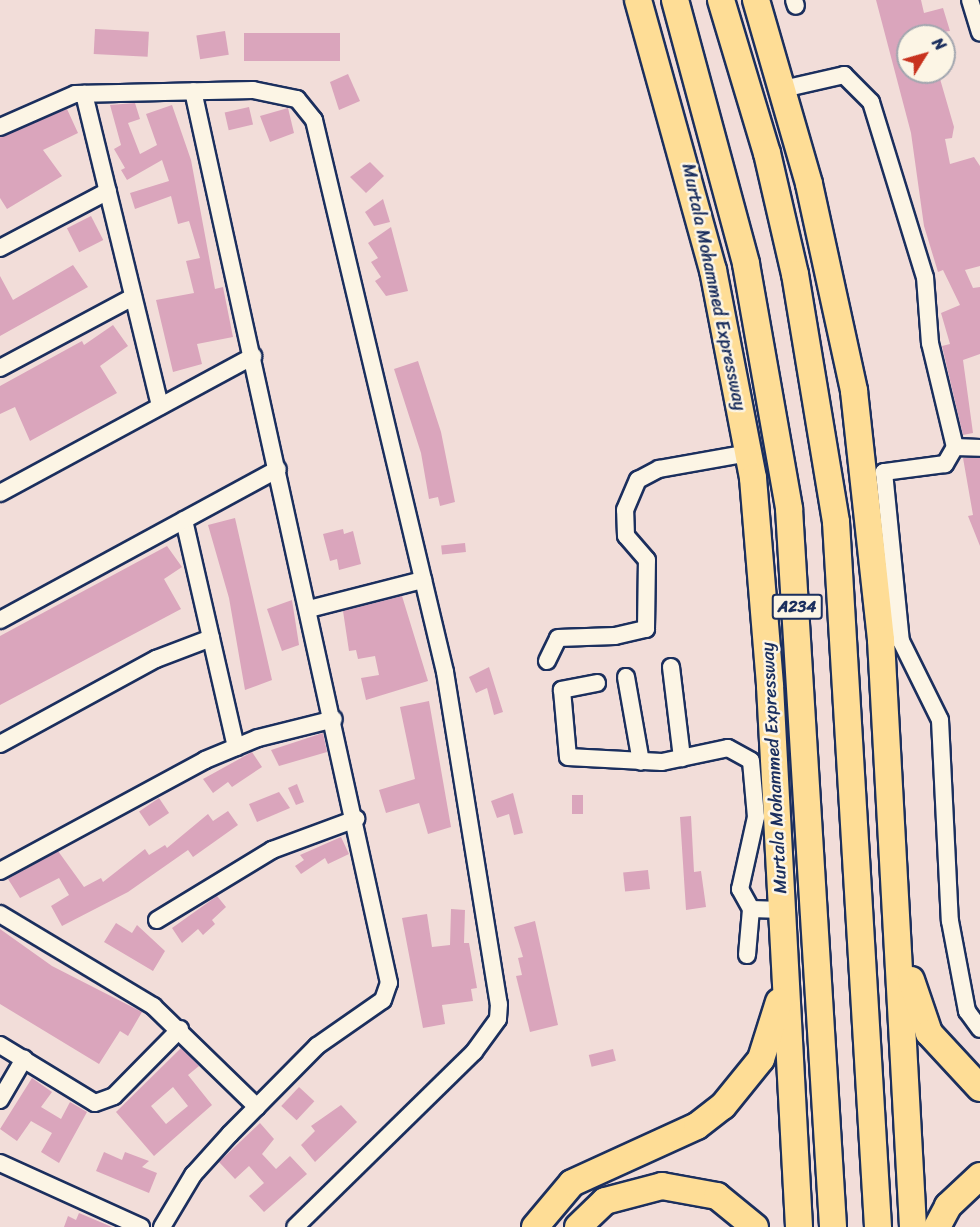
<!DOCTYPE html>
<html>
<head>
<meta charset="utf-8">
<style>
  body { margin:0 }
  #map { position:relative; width:980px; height:1227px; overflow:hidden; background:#f2ddd9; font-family:Sriracha,sans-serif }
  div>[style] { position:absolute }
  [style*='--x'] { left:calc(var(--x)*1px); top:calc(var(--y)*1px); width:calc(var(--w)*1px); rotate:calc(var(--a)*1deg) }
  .building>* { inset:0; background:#daa5bc; transform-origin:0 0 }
  .roads { filter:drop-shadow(2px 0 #1b2f5e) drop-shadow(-2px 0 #1b2f5e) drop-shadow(0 2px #1b2f5e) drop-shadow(0 -2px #1b2f5e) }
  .minor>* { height:16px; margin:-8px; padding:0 8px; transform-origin:8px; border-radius:8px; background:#fcf5e5 }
  .highway>* { height:26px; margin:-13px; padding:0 13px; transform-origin:13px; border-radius:13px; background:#fedd96 }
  span { translate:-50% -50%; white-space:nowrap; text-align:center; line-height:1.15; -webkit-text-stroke:5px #fcf5e5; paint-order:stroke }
  .shield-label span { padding:2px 4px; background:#fcf5e5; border:2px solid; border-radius:4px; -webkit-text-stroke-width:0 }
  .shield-label { font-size:16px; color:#1b2f5e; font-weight:700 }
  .street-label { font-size:18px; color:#1b2f5e }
  .north { position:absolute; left:896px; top:24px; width:60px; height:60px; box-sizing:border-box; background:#fcf5e5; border:2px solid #a2a6af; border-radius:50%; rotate:53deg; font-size:16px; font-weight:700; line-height:24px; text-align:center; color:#1b2f5e }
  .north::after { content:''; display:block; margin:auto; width:21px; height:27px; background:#c8321e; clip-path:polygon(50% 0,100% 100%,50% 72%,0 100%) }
</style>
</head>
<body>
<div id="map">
  <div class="building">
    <div style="clip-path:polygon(876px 0,921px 0,924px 13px,943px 8px,950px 31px,908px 36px,908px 72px,938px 72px,954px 127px,952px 138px,945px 139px,950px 164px,974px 157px,980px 166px,980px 266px,965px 270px,973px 288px,980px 287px,980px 354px,963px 360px,973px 433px,963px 435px,942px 346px,950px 344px,941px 313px,960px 305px,943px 270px,938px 272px,924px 226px,911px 133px)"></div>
    <div style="left:95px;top:29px;width:54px;height:25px;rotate:3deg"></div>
    <div style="left:225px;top:31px;width:24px;height:29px;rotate:81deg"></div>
    <div style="left:244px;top:33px;width:96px;height:28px"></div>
    <div style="clip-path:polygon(348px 74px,360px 101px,339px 110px,330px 82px)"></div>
    <div style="clip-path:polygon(135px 103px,140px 119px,128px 123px,140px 154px,157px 145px,146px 114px,172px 105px,191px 160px,215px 289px,223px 287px,233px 337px,197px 344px,202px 364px,173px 372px,156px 300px,194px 293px,186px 261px,200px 258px,189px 221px,178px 224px,171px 196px,135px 209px,130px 193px,169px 181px,162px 160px,127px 180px,121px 170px,125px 168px,114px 149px,121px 145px,110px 105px)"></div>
    <div style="left:249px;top:107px;width:18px;height:25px;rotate:77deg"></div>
    <div style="clip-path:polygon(288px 108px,294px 133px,270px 142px,260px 116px)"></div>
    <div style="clip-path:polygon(67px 109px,78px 133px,43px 150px,62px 176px,7px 209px,0 198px,0 137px)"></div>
    <div style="clip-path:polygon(370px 162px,384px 176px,366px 193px,350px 177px)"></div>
    <div style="clip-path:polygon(383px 199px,390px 222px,374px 226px,365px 212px)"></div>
    <div style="left:91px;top:216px;width:27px;height:27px;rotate:63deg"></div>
    <div style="clip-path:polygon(391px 227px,408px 291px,386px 296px,375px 281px,381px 277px,371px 262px,378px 258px,368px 243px)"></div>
    <div style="clip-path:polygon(73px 265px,88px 287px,0 336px,0 276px,13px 300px)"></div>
    <div style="clip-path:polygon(113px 325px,128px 346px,100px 366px,117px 393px,30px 441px,15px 407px,0 414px,0 386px,82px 341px,84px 345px)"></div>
    <div style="clip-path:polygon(418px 361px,441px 432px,455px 502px,440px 506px,438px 497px,429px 499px,421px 453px,394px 369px)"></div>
    <div style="clip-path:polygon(963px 458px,980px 458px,980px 546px,968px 516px,973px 515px)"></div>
    <div style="clip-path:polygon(235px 518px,272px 680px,245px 690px,229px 598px,208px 525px)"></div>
    <div style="clip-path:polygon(343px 529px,344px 534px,353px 531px,361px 564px,339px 570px,337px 559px,330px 561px,323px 534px)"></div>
    <div style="left:465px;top:543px;width:9px;height:24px;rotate:84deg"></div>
    <div style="clip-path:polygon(167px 546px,182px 567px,164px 579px,181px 609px,0 705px,0 636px)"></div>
    <div style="clip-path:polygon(402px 596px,428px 681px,366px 700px,361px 678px,379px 675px,375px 656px,358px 659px,356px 650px,349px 651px,343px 611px)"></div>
    <div style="clip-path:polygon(292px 600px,299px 645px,282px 651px,267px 609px)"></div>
    <div style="clip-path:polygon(489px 667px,503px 712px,494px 715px,487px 688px,476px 693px,469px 677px)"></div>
    <div style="clip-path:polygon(429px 701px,451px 827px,428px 834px,419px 803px,386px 813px,379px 790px,415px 779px,400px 707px)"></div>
    <div style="clip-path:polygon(323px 733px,327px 752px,279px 766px,271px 750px)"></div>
    <div style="clip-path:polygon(252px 752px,262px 767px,232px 787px,228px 782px,213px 793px,203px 779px)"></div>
    <div style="clip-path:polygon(297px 784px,304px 802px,296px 805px,288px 788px)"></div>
    <div style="clip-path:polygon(279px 792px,290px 808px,257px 822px,249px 804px)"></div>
    <div style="clip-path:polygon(513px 793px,523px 833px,514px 835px,509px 814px,497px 818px,491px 801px)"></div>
    <div style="left:572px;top:795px;width:11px;height:19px"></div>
    <div style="left:159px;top:798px;width:18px;height:24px;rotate:56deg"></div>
    <div style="clip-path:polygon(228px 811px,238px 825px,193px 857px,188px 850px,128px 892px,62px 926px,51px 906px,69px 895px,59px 878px,20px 898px,8px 879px,58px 851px,84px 887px,101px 878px,103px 882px,145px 849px,149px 855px,165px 845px,167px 848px,208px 814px,213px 821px)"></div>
    <div style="clip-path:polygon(691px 816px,694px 872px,701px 871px,706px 907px,686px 910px,680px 817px)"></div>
    <div style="clip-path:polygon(341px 837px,349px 854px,328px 864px,325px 858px,301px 874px,295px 866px,304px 860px,300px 855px)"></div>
    <div style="left:648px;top:870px;width:19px;height:25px;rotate:84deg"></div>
    <div style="clip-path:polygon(217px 896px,226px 907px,212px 920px,215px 924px,203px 935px,198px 929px,182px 943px,172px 928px)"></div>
    <div style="clip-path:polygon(451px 909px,465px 910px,464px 943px,469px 943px,477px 988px,471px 989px,473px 1001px,442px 1005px,445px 1024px,423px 1028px,402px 918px,427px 914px,432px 947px,450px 945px)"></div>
    <div style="clip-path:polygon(535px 921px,558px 1025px,530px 1032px,516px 976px,522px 975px,518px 958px,523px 957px,514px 927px)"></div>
    <div style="clip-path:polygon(116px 923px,132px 933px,137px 925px,165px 951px,153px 971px,104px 942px)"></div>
    <div style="clip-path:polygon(0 929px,52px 966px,142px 1012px,128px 1036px,120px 1031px,99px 1064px,0 1004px)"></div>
    <div style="clip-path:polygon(evenodd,181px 1048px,199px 1066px,188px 1075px,212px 1105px,154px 1156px,116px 1112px,181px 1048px,173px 1087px,188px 1106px,166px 1124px,151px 1106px,173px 1087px)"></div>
    <div style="left:613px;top:1049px;width:12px;height:25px;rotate:76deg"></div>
    <div style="clip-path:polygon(32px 1078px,52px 1092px,41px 1107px,61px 1119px,70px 1102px,87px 1112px,59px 1163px,41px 1152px,52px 1133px,31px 1121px,17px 1141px,0 1129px)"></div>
    <div style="left:299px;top:1087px;width:21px;height:26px;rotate:43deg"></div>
    <div style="clip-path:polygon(341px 1105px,357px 1122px,315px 1162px,301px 1145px,315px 1131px,311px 1126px)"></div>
    <div style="clip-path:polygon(260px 1123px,274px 1139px,262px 1154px,276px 1169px,290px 1156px,307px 1174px,264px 1212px,249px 1196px,264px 1183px,249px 1166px,235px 1179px,219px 1162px)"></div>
    <div style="clip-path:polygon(104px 1152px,122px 1160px,125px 1152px,149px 1161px,142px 1167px,157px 1173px,149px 1193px,96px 1171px)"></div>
    <div style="clip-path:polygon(79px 1213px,112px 1227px,64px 1227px,68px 1216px,76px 1220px)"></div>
  </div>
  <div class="roads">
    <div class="minor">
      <div style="--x:794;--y:0;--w:6;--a:72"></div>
      <div style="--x:970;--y:0;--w:34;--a:73"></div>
      <div style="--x:783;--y:89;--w:63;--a:-12.9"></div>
      <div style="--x:844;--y:75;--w:38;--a:45"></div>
      <div style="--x:871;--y:102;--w:183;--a:72.9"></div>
      <div style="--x:925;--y:277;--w:66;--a:85.7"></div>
      <div style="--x:930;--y:343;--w:107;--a:76.5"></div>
      <div style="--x:84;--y:94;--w:321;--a:76.3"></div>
      <div style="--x:0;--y:127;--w:82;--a:-23.7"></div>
      <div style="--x:75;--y:94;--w:178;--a:-1.3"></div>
      <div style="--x:253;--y:90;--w:45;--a:11.6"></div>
      <div style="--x:297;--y:99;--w:27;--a:51"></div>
      <div style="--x:314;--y:120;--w:567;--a:76.65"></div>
      <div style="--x:445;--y:672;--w:336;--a:80.8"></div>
      <div style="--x:499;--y:1004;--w:15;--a:94"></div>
      <div style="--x:498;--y:1019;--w:41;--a:126"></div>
      <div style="--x:474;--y:1052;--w:250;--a:135.6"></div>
      <div style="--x:0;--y:248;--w:122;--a:-27.8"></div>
      <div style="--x:0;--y:368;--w:151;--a:-28.1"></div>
      <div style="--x:955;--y:447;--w:20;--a:120"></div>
      <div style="--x:945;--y:464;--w:62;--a:172.5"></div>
      <div style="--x:884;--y:472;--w:170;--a:84.3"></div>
      <div style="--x:901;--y:641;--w:88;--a:63.7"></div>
      <div style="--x:940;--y:720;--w:201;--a:87.2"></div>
      <div style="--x:950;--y:921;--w:92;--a:79.3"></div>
      <div style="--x:967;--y:1011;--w:22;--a:54"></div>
      <div style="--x:955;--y:447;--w:25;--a:2"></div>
      <div style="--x:0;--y:493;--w:288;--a:-28.4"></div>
      <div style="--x:184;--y:520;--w:233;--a:77.1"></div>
      <div style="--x:309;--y:609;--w:118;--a:-14.3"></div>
      <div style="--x:0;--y:620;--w:316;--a:-28.5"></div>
      <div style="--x:547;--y:661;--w:25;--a:-64"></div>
      <div style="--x:558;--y:638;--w:57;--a:-2"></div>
      <div style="--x:615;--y:636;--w:32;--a:-13"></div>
      <div style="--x:646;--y:629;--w:69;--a:-89.2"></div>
      <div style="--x:647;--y:560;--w:32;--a:-131"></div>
      <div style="--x:626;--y:536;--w:26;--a:-92"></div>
      <div style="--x:625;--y:510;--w:33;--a:-67"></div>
      <div style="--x:638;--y:480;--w:24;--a:-28"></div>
      <div style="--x:659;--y:469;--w:91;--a:-10.1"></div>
      <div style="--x:671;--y:667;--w:92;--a:83.1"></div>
      <div style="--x:626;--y:677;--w:86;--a:80"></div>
      <div style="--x:597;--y:683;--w:36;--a:169"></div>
      <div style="--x:562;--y:690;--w:67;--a:84.9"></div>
      <div style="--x:568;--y:757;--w:94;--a:3"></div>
      <div style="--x:662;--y:762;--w:67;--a:-12"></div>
      <div style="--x:728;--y:748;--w:26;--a:29"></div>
      <div style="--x:751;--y:761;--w:56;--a:84.9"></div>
      <div style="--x:756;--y:817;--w:74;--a:102.5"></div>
      <div style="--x:740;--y:889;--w:23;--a:61"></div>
      <div style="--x:751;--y:909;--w:31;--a:2"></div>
      <div style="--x:0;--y:744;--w:178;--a:-28.6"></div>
      <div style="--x:156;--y:659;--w:59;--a:-20.9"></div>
      <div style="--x:0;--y:871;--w:233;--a:-28.4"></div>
      <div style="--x:205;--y:760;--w:57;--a:-22.5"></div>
      <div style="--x:258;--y:738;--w:78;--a:-14"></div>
      <div style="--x:0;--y:914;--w:179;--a:31"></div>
      <div style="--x:153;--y:1006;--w:145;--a:44.2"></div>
      <div style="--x:157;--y:920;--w:135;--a:-31.3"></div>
      <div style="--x:272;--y:850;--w:90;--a:-20.3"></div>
      <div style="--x:747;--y:955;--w:46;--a:-85"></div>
      <div style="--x:0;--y:1045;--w:111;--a:31.4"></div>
      <div style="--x:95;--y:1103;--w:20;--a:-20"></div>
      <div style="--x:114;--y:1096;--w:94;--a:-45.4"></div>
      <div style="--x:0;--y:1100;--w:48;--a:-59.7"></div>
      <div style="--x:0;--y:1163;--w:155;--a:24.4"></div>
      <div style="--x:162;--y:1227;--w:61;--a:-59.2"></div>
      <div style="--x:193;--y:1175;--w:55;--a:-47.9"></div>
      <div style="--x:230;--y:1134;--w:124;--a:-45.3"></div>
      <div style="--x:317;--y:1046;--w:80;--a:-34.9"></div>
      <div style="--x:383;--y:1000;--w:18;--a:-71"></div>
      <div style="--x:389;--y:983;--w:913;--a:-102.39"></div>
    </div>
    <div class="highway">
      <div style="--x:638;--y:0;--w:280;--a:74.5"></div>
      <div style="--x:713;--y:270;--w:212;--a:79.1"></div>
      <div style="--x:753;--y:478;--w:209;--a:85.3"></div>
      <div style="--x:770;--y:686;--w:542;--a:86.93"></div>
      <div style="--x:675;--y:0;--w:273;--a:74.9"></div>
      <div style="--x:746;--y:264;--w:249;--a:80"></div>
      <div style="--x:789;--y:509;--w:719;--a:86.49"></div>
      <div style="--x:721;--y:0;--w:160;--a:73.3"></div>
      <div style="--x:767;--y:153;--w:124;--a:77"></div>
      <div style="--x:795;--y:274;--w:251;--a:80.6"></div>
      <div style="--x:836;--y:522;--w:706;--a:86.59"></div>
      <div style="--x:756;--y:0;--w:191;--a:73.9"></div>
      <div style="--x:809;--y:184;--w:212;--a:77.7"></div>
      <div style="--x:854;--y:391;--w:250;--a:83.8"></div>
      <div style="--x:881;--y:640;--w:588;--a:86.88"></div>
      <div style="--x:911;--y:980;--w:56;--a:71.2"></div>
      <div style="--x:929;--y:1033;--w:75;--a:47.2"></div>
      <div style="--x:535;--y:1227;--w:57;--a:-49.9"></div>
      <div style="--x:572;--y:1183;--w:137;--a:-24.5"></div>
      <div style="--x:697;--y:1126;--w:33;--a:-38"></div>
      <div style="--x:723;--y:1106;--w:60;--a:-51"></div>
      <div style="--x:761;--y:1059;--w:60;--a:-72.5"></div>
      <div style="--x:578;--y:1227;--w:37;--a:-44"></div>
      <div style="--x:605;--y:1201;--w:59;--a:-14.7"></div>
      <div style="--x:662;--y:1186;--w:56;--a:10.3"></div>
      <div style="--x:717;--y:1196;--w:49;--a:39.2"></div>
      <div style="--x:937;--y:1227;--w:24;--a:-62"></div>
      <div style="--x:948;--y:1206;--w:44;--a:-43.2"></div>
    </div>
  </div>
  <div class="shield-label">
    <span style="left:797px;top:607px">A234</span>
  </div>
  <div class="street-label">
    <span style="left:714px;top:287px;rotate:78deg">Murtala Mohammed Expressway</span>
    <span style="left:774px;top:768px;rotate:-93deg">Murtala Mohammed Expressway</span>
  </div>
  <div class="north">N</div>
</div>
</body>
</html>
